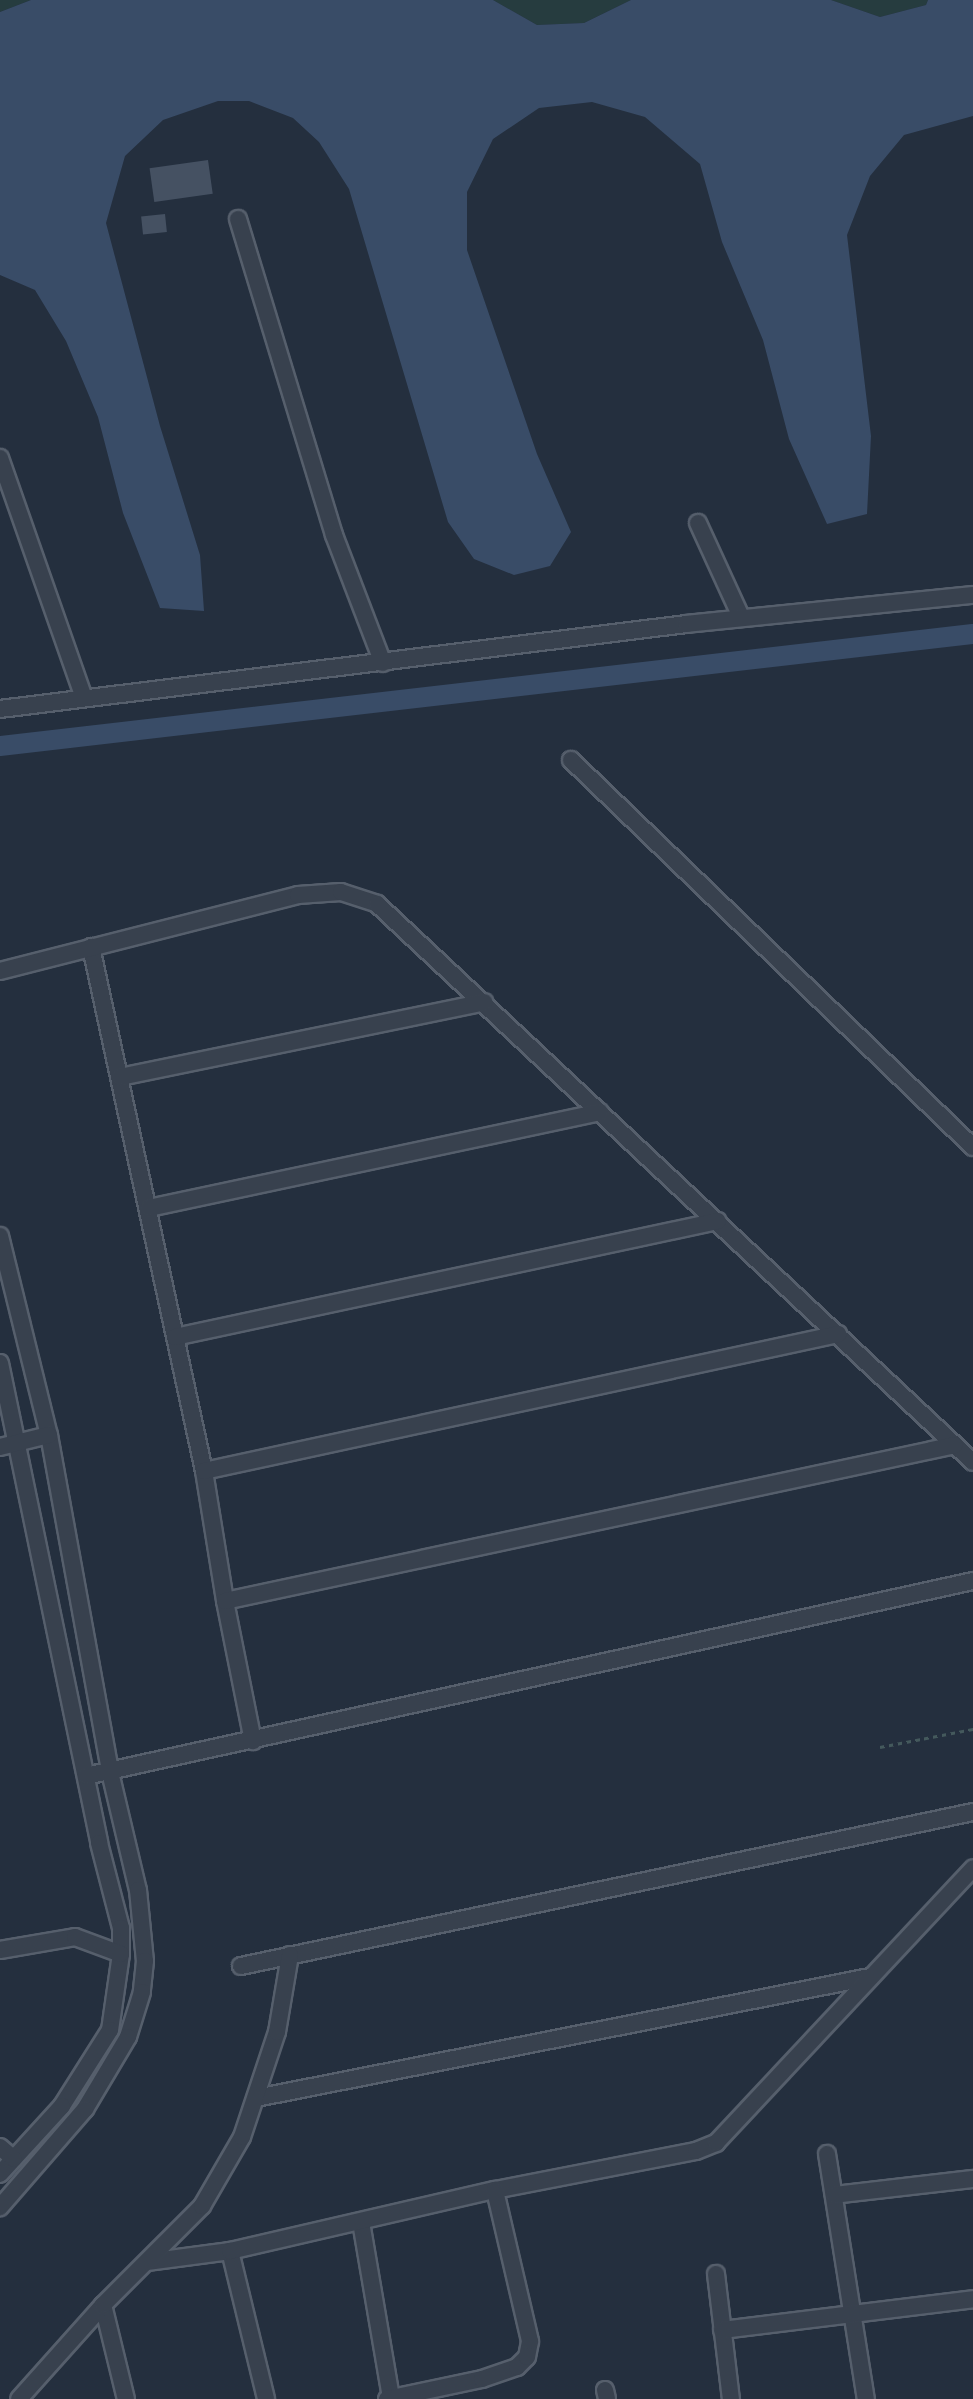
<!DOCTYPE html>
<html>
<head>
<meta charset="utf-8">
<style>
  body { margin:0 }
  #map { position:relative; width:973px; height:2399px; overflow:hidden; background:#242f3e; font-family:"Work Sans",sans-serif }
  div>[style] { position:absolute }
  [style*='--x'] { left:calc(var(--x)*1px); top:calc(var(--y)*1px); width:calc(var(--w)*1px); rotate:calc(var(--a)*1deg) }
  .green>* { inset:0; background:#263c3f }
  .water>* { inset:0; background:#394c67 }
  .canal>* { height:20px; margin:-10px; padding:0 10px; transform-origin:10px; border-radius:10px; background:#394c67 }
  .building>* { inset:0; background:#455162; transform-origin:0 0 }
  .path>* { height:3px; margin-top:-1.5px; transform-origin:0; background:repeating-linear-gradient(90deg,#44595c 0 4.5px,transparent 0 9px) }
  .roads { filter:drop-shadow(2px 0 #565f6c) drop-shadow(-2px 0 #565f6c) drop-shadow(0 2px #565f6c) drop-shadow(0 -2px #565f6c) }
  .minor>* { height:16px; margin:-8px; padding:0 8px; transform-origin:8px; border-radius:8px; background:#38414e }
  span { translate:-50% -50%; white-space:nowrap; text-align:center; line-height:1.15; -webkit-text-stroke:4.5px #1d2633; paint-order:stroke }
</style>
</head>
<body>
<div id="map">
  <div class="green">
    <div style="clip-path:polygon(0 0,31px 0,0 12px)"></div>
    <div style="clip-path:polygon(493px 0,631px 0,584px 23px,537px 25px)"></div>
    <div style="clip-path:polygon(831px 0,928px 0,926px 5px,880px 17px)"></div>
  </div>
  <div class="water">
    <div style="clip-path:polygon(31px 0,493px 0,537px 25px,584px 23px,631px 0,831px 0,880px 17px,926px 5px,928px 0,973px 0,973px 116px,904px 135px,870px 176px,847px 235px,871px 436px,867px 514px,827px 524px,789px 439px,763px 340px,722px 242px,700px 164px,645px 117px,592px 102px,539px 108px,493px 139px,467px 192px,467px 250px,537px 454px,571px 532px,550px 566px,514px 575px,474px 559px,448px 522px,349px 189px,319px 142px,293px 118px,249px 101px,218px 101px,163px 120px,125px 156px,106px 223px,160px 426px,200px 555px,204px 611px,160px 608px,123px 513px,98px 417px,66px 341px,35px 290px,0 275px,0 12px)"></div>
  </div>
  <div class="canal">
    <div style="--x:0;--y:746;--w:979;--a:-6.57"></div>
  </div>
  <div class="building">
    <div style="left:208px;top:160px;width:34px;height:59px;rotate:82deg"></div>
    <div style="left:165px;top:214px;width:18px;height:24px;rotate:84deg"></div>
  </div>
  <div class="path">
    <div style="--x:880;--y:1747;--w:95;--a:-11"></div>
  </div>
  <div class="roads">
    <div class="minor">
      <div style="--x:238;--y:219;--w:330;--a:73.1"></div>
      <div style="--x:334;--y:535;--w:137;--a:69.1"></div>
      <div style="--x:0;--y:458;--w:254;--a:70.7"></div>
      <div style="--x:698;--y:523;--w:103;--a:65.4"></div>
      <div style="--x:0;--y:709;--w:691;--a:-7.06"></div>
      <div style="--x:686;--y:624;--w:288;--a:-5.8"></div>
      <div style="--x:571;--y:760;--w:558;--a:43.91"></div>
      <div style="--x:91;--y:947;--w:536;--a:77.83"></div>
      <div style="--x:204;--y:1471;--w:132;--a:80.8"></div>
      <div style="--x:225;--y:1601;--w:143;--a:78.7"></div>
      <div style="--x:0;--y:971;--w:308;--a:-14.3"></div>
      <div style="--x:298;--y:895;--w:43;--a:-4"></div>
      <div style="--x:341;--y:892;--w:38;--a:18"></div>
      <div style="--x:377;--y:904;--w:816;--a:43.11"></div>
      <div style="--x:120;--y:1077;--w:372;--a:-11.6"></div>
      <div style="--x:149;--y:1208;--w:461;--a:-12"></div>
      <div style="--x:0;--y:1236;--w:205;--a:76.2"></div>
      <div style="--x:49;--y:1435;--w:342;--a:79.7"></div>
      <div style="--x:110;--y:1772;--w:121;--a:76.7"></div>
      <div style="--x:138;--y:1890;--w:71;--a:84.4"></div>
      <div style="--x:145;--y:1961;--w:31;--a:96"></div>
      <div style="--x:142;--y:1992;--w:47;--a:107.3"></div>
      <div style="--x:128;--y:2037;--w:84;--a:120.8"></div>
      <div style="--x:85;--y:2109;--w:130;--a:130.9"></div>
      <div style="--x:175;--y:1337;--w:555;--a:-12.06"></div>
      <div style="--x:0;--y:1363;--w:490;--a:78.3"></div>
      <div style="--x:99;--y:1843;--w:88;--a:75.5"></div>
      <div style="--x:121;--y:1928;--w:26;--a:90"></div>
      <div style="--x:121;--y:1954;--w:77;--a:98.2"></div>
      <div style="--x:110;--y:2030;--w:90;--a:122.3"></div>
      <div style="--x:62;--y:2106;--w:92;--a:132.4"></div>
      <div style="--x:0;--y:1447;--w:50;--a:-13.8"></div>
      <div style="--x:204;--y:1471;--w:649;--a:-12.19"></div>
      <div style="--x:225;--y:1601;--w:746;--a:-12.06"></div>
      <div style="--x:86;--y:1776;--w:908;--a:-12.4"></div>
      <div style="--x:0;--y:1950;--w:76;--a:-9.8"></div>
      <div style="--x:75;--y:1937;--w:49;--a:20.3"></div>
      <div style="--x:241;--y:1966;--w:748;--a:-11.88"></div>
      <div style="--x:256;--y:2098;--w:626;--a:-11.15"></div>
      <div style="--x:0;--y:2147;--w:18;--a:41"></div>
      <div style="--x:827;--y:2154;--w:248;--a:81"></div>
      <div style="--x:834;--y:2195;--w:140;--a:-6.6"></div>
      <div style="--x:361;--y:2222;--w:179;--a:80.3"></div>
      <div style="--x:230;--y:2251;--w:152;--a:76.3"></div>
      <div style="--x:147;--y:2262;--w:84;--a:-7.5"></div>
      <div style="--x:230;--y:2251;--w:272;--a:-13"></div>
      <div style="--x:495;--y:2190;--w:205;--a:-11"></div>
      <div style="--x:696;--y:2151;--w:22;--a:-22"></div>
      <div style="--x:716;--y:2143;--w:376;--a:-46.9"></div>
      <div style="--x:716;--y:2274;--w:126;--a:83.2"></div>
      <div style="--x:103;--y:2305;--w:97;--a:76.3"></div>
      <div style="--x:722;--y:2330;--w:253;--a:-7"></div>
      <div style="--x:605;--y:2390;--w:9;--a:77"></div>
      <div style="--x:19;--y:2399;--w:126;--a:-48.2"></div>
      <div style="--x:103;--y:2305;--w:140;--a:-45"></div>
      <div style="--x:202;--y:2206;--w:80;--a:-59.9"></div>
      <div style="--x:242;--y:2137;--w:111;--a:-71.6"></div>
      <div style="--x:277;--y:2032;--w:78;--a:-80.4"></div>
      <div style="--x:387;--y:2399;--w:97;--a:-11.9"></div>
      <div style="--x:482;--y:2379;--w:37;--a:-19"></div>
      <div style="--x:517;--y:2367;--w:14;--a:-45"></div>
      <div style="--x:527;--y:2357;--w:16;--a:-79"></div>
      <div style="--x:530;--y:2341;--w:155;--a:-103.1"></div>
    </div>
  </div>
</div>
</body>
</html>
